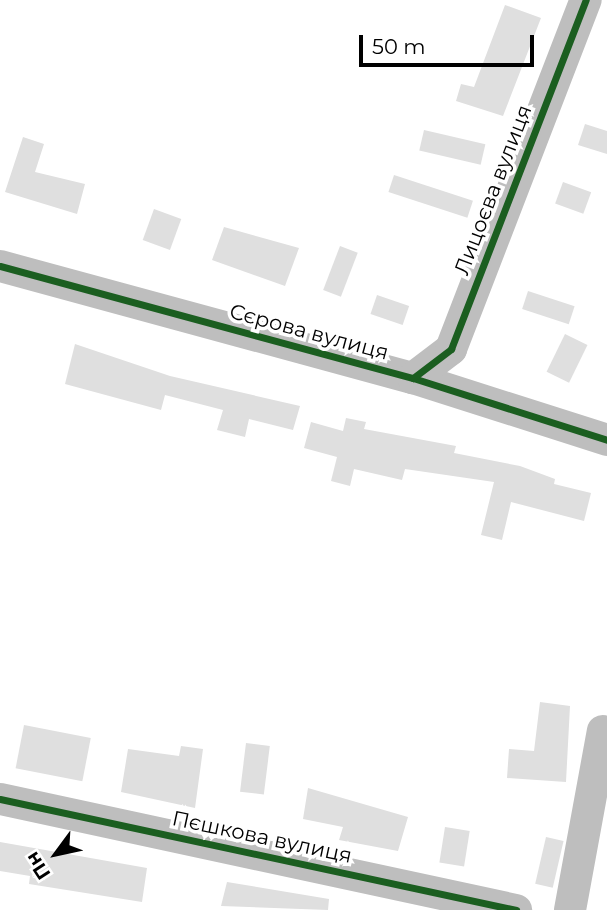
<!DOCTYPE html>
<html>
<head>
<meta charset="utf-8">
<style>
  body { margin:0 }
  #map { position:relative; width:607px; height:910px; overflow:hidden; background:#fff; font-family:Montserrat,sans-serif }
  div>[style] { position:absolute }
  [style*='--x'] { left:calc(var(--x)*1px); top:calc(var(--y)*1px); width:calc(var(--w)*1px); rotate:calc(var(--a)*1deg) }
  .building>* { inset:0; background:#dfdfdf; transform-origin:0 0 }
  .minor>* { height:32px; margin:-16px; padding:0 16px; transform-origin:16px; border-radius:16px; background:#bebebe }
  .cycleway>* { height:7px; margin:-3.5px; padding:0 3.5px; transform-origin:3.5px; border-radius:3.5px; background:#1b5e20 }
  span { translate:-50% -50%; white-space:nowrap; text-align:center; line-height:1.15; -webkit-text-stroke:7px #fff; paint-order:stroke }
  .street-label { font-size:21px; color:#000 }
  .north { position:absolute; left:21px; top:819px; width:70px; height:70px; -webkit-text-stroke:5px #fff; paint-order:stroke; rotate:237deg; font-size:19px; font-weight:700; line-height:28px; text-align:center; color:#000 }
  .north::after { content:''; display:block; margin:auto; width:24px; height:32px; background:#000; clip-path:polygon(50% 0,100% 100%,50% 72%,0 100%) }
  .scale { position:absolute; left:359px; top:35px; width:175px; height:32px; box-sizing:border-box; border:4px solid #000; border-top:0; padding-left:9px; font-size:21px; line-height:24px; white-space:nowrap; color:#000; -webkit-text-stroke:5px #fff; paint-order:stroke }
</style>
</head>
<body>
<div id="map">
  <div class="building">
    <div style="clip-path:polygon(505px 5px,541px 18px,503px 116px,456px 101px,461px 84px,474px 87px)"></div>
    <div style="clip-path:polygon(585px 124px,607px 131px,607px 154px,578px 145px)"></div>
    <div style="left:424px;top:130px;width:63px;height:21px;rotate:13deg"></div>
    <div style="clip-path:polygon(23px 137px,44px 144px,35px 172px,85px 184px,77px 214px,5px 192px)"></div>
    <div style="left:394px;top:175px;width:83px;height:18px;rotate:18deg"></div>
    <div style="left:563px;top:182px;width:30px;height:23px;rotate:20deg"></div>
    <div style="left:154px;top:209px;width:29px;height:33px;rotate:20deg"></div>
    <div style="clip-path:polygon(224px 227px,299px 248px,285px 286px,212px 260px)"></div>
    <div style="left:340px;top:246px;width:19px;height:47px;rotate:21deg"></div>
    <div style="left:528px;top:291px;width:49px;height:19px;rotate:18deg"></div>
    <div style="left:377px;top:295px;width:34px;height:20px;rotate:19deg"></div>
    <div style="left:565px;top:334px;width:25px;height:42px;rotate:26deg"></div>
    <div style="clip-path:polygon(75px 344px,170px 376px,300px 406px,293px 430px,249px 419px,245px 437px,217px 430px,223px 410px,165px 395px,161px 410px,65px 384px)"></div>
    <div style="clip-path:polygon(346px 418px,366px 422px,364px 429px,456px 446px,454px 453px,520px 466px,555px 479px,554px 484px,591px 493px,584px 521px,511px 502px,502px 540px,481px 535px,494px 482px,405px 469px,402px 480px,354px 469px,350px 486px,331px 481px,337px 457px,304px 448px,311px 422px,343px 431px)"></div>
    <div style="clip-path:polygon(540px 702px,570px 706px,566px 782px,507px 778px,509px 749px,534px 751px)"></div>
    <div style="left:24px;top:725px;width:68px;height:44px;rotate:11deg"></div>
    <div style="left:246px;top:743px;width:24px;height:49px;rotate:7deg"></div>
    <div style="clip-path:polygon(181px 746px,203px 749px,195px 808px,121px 792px,128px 749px,179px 756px)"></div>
    <div style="clip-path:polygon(308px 788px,408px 817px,398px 851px,339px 840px,343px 827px,303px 819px)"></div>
    <div style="left:445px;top:827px;width:25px;height:36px;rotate:9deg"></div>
    <div style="left:546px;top:837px;width:18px;height:48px;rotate:13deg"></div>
    <div style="clip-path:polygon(0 842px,147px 868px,142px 902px,29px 884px,30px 876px,0 871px)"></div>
    <div style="clip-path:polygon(227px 882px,329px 899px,328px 910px,221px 906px)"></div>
  </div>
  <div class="minor">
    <div style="--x:0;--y:266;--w:428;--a:15.2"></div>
    <div style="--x:413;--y:378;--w:204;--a:17.7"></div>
    <div style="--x:413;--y:378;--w:48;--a:-37.3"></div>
    <div style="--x:451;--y:349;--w:374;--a:-68.9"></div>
    <div style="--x:0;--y:799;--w:528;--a:12.14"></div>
    <div style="--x:570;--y:910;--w:182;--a:-79.6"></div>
  </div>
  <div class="cycleway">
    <div style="--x:0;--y:266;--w:428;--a:15.2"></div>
    <div style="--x:413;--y:378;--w:204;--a:17.7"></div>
    <div style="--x:413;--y:378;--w:48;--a:-37.3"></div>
    <div style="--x:451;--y:349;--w:374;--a:-68.9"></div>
    <div style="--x:0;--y:799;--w:528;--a:12.14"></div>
  </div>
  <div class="street-label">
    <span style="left:493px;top:190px;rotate:-69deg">Лицоєва вулиця</span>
    <span style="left:309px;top:332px;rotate:15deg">Сєрова вулиця</span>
    <span style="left:262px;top:837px;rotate:12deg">Пєшкова вулиця</span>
  </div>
  <div class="north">Пн</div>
  <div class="scale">50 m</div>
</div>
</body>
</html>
